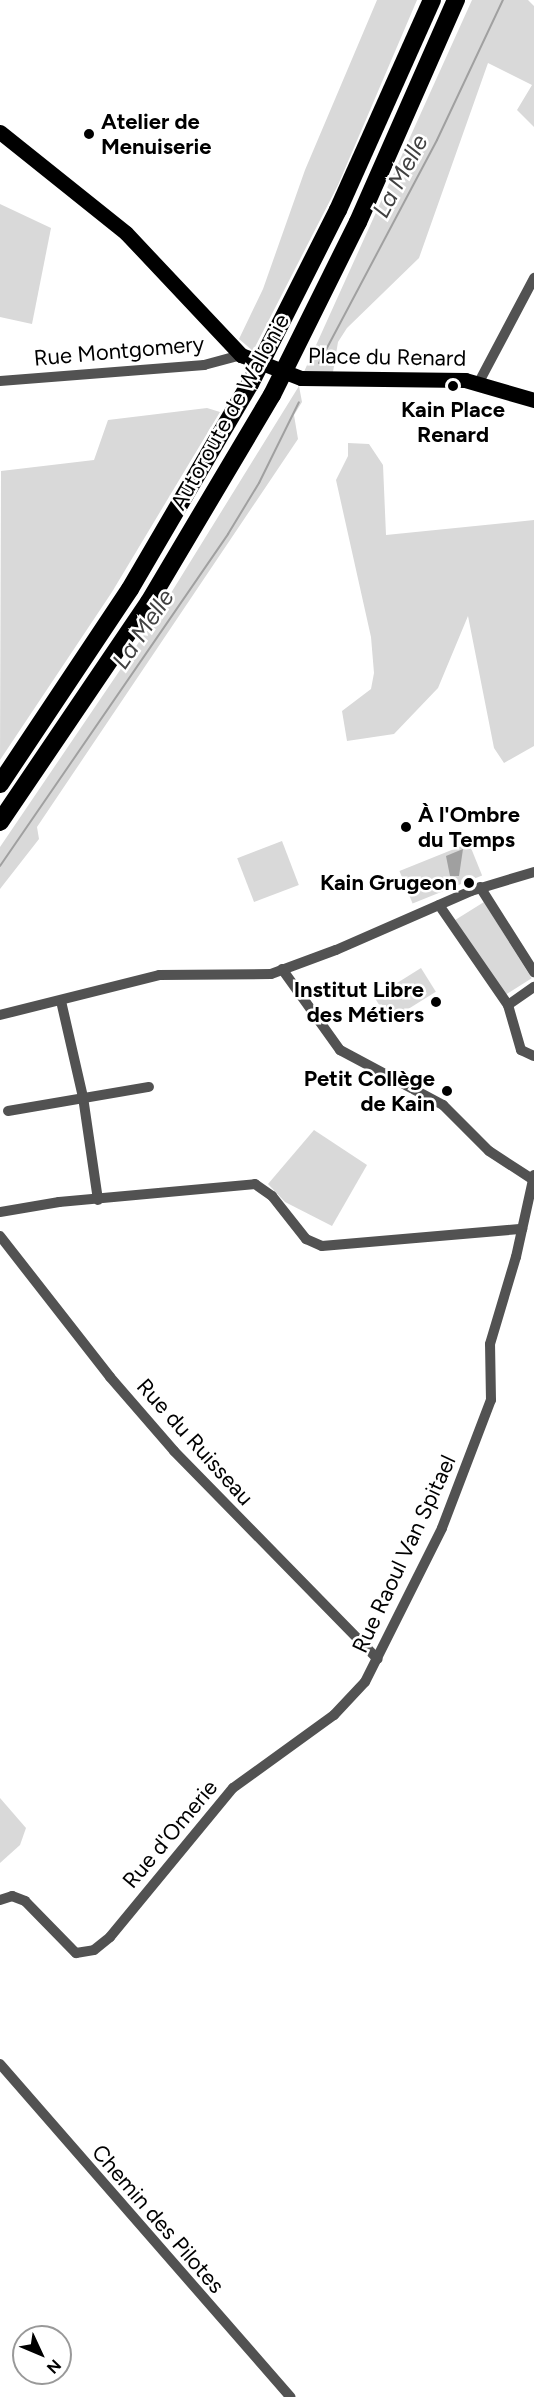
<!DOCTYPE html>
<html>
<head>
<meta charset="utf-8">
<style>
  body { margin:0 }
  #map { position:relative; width:534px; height:2397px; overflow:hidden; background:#fff; font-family:Figtree,sans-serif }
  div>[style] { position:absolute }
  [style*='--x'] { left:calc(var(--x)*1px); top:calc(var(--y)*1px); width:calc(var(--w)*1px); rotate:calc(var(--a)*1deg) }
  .green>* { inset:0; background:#d9d9d9; transform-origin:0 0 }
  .water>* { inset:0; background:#a0a0a0 }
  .stream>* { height:2px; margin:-1px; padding:0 1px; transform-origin:1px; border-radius:1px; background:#a0a0a0 }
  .street>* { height:10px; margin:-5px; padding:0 5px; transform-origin:5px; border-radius:5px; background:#525252 }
  .primary>* { height:15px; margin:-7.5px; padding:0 7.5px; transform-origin:7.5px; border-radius:7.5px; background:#000 }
  .highway>* { height:18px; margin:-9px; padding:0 9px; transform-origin:9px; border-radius:9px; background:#000 }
  .dots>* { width:16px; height:16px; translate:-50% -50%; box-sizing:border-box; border:3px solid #fff; border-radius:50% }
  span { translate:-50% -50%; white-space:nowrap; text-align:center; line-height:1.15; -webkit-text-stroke:5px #fff; paint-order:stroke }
  .poi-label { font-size:22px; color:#000; font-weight:700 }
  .left { translate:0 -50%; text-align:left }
  .right { translate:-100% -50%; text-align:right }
  .street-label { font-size:22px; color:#000 }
  .water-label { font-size:24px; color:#414141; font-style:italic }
  .north { position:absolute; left:12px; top:2325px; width:60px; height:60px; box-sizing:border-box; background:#fff; border:2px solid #999; border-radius:50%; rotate:134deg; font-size:16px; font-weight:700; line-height:24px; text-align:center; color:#000 }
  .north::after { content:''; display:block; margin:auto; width:21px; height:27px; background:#000; clip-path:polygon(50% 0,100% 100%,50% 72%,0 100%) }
</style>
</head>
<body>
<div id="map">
  <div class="green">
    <div style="clip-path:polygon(377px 0,417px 0,338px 185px,253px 351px,239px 339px,263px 289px,305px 170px)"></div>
    <div style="clip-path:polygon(472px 0,528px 0,534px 6px,534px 127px,517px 110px,532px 85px,488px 63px,419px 258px,347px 328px,338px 342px,332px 378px,303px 374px)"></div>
    <div style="clip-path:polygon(0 204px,51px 228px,32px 324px,0 317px)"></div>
    <div style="clip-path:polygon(299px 386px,302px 402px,294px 415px,298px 439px,37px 827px,39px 839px,0 889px,0 847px,158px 614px)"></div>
    <div style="clip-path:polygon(207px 408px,220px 412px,112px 592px,0 760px,1px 471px,94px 460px,108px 420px)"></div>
    <div style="clip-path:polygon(348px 443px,369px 444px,383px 465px,386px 535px,534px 520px,534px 746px,504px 763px,494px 748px,468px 616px,438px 688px,394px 734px,347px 741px,342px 711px,371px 689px,374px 673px,371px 637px,336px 480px,348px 456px)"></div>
    <div style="left:282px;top:841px;width:47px;height:48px;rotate:69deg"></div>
    <div style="left:469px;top:843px;width:35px;height:75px;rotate:68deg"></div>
    <div style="left:484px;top:902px;width:90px;height:34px;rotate:58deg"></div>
    <div style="left:421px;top:968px;width:28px;height:55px;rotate:58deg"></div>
    <div style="clip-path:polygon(314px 1130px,367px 1165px,332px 1226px,285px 1202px,268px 1184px)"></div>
    <div style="clip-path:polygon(0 1798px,26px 1828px,20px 1845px,0 1863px)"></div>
  </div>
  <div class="water">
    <div style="clip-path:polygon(463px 849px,459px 876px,450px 876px,446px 856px)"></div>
  </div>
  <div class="stream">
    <div style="--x:319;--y:363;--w:252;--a:-62.1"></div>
    <div style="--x:437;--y:140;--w:155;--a:-64.8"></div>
    <div style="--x:0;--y:866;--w:403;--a:-55.5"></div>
    <div style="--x:228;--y:534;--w:60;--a:-58.7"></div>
    <div style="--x:259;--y:483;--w:90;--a:-63.7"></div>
  </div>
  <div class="street">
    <div style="--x:0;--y:381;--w:205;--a:-4.5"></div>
    <div style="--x:204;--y:365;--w:38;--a:-15"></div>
    <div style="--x:479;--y:382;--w:118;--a:-62.1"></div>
    <div style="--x:480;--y:887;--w:101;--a:57.6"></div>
    <div style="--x:439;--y:905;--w:121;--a:55.4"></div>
    <div style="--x:508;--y:1005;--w:47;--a:73.9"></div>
    <div style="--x:521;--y:1050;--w:14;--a:25"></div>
    <div style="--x:282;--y:969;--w:100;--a:54.4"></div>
    <div style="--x:340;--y:1050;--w:117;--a:28.1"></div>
    <div style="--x:443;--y:1105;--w:65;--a:45"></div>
    <div style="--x:489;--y:1151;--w:51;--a:33.1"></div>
    <div style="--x:61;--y:1001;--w:98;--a:77.1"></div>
    <div style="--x:83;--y:1097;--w:104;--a:81.7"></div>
    <div style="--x:508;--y:1005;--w:32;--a:-35"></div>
    <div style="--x:0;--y:1015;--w:164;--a:-14.1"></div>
    <div style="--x:159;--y:975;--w:112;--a:-0.5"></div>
    <div style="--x:271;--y:974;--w:69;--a:-20.3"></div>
    <div style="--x:336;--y:950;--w:147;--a:-23.6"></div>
    <div style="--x:471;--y:891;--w:66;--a:-16.8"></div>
    <div style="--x:8;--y:1111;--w:143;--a:-9.7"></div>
    <div style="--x:0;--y:1212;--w:60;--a:-9.6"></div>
    <div style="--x:59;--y:1202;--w:197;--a:-5.2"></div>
    <div style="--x:255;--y:1184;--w:21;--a:35"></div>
    <div style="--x:272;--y:1196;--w:55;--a:51.7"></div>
    <div style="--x:306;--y:1239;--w:17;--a:24"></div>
    <div style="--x:322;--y:1246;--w:201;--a:-4.9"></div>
    <div style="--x:0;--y:1236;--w:179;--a:52"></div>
    <div style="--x:110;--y:1377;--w:98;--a:49.1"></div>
    <div style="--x:174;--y:1451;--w:291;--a:45.6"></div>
    <div style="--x:0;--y:1900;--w:13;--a:-18"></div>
    <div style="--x:12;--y:1896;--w:14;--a:21"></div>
    <div style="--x:25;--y:1901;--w:73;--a:45.6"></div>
    <div style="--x:76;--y:1953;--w:18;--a:-9"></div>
    <div style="--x:94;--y:1950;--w:21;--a:-39"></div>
    <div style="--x:110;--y:1937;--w:193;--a:-50.5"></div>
    <div style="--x:233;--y:1788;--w:125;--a:-35.9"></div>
    <div style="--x:334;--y:1715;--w:45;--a:-46.8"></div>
    <div style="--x:365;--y:1682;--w:172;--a:-63.4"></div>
    <div style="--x:442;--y:1528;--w:137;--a:-69.1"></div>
    <div style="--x:491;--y:1400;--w:56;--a:-91"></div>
    <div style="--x:490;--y:1344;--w:91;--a:-73.4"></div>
    <div style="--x:516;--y:1257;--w:84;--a:-77.6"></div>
    <div style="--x:0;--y:2064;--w:442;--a:48.9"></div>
  </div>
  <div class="primary">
    <div style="--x:0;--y:132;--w:161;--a:38.7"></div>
    <div style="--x:126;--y:233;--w:168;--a:46.7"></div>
    <div style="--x:241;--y:355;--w:64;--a:21"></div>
    <div style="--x:301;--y:378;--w:164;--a:0.7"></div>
    <div style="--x:465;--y:380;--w:72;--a:16.2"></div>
  </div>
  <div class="highway">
    <div style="--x:0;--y:784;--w:234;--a:-56.3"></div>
    <div style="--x:130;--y:589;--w:238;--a:-59.7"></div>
    <div style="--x:250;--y:384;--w:195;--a:-63.2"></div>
    <div style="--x:338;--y:210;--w:230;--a:-65.9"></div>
    <div style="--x:0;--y:822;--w:266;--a:-55.9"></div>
    <div style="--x:149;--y:602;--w:241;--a:-59.3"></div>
    <div style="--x:272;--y:395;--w:193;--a:-63.6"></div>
    <div style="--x:358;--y:222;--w:243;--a:-66.2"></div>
  </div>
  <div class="dots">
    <div style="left:89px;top:134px;background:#000"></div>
    <div style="left:453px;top:386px;background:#000"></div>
    <div style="left:406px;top:827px;background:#000"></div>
    <div style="left:469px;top:883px;background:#000"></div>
    <div style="left:436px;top:1002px;background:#000"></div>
    <div style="left:447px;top:1091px;background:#000"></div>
  </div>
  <div class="poi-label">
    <span class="left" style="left:101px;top:134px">Atelier de<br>Menuiserie</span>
    <span style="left:453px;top:422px">Kain Place<br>Renard</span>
    <span class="left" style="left:418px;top:827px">À l'Ombre<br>du Temps</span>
    <span class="right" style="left:457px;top:883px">Kain Grugeon</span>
    <span class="right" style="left:424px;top:1002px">Institut Libre<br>des Métiers</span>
    <span class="right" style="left:435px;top:1091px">Petit Collège<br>de Kain</span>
  </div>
  <div class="street-label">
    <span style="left:119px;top:351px;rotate:-5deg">Rue Montgomery</span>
    <span style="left:387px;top:357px;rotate:1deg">Place du Renard</span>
    <span style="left:230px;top:412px;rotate:-61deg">Autoroute de Wallonie</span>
    <span style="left:195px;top:1442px;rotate:48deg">Rue du Ruisseau</span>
    <span style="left:404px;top:1554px;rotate:-65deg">Rue Raoul Van Spitael</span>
    <span style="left:170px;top:1834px;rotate:-50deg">Rue d'Omerie</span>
    <span style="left:158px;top:2219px;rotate:49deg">Chemin des Pilotes</span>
  </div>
  <div class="water-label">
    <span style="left:400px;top:176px;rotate:-62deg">La Melle</span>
    <span style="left:143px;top:629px;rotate:-56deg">La Melle</span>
  </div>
  <div class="north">N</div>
</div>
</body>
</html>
